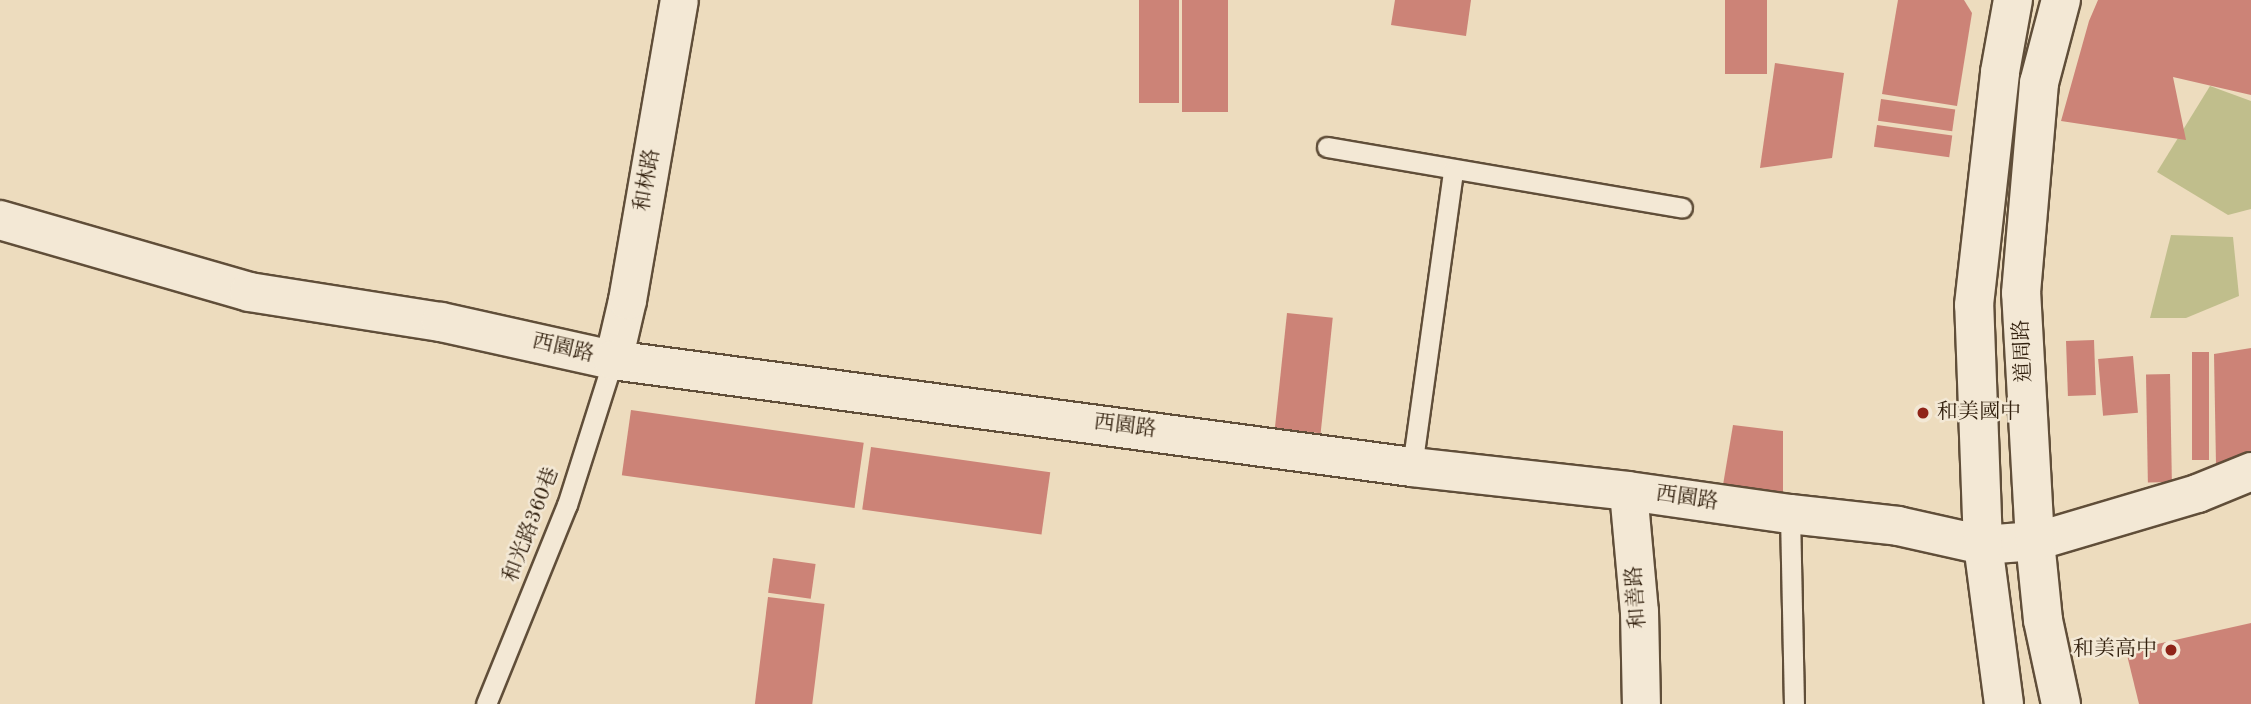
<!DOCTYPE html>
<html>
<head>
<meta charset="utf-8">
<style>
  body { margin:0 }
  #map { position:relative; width:2251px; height:704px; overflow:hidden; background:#eddcbe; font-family:"Old Standard TT","Noto Serif TC",serif }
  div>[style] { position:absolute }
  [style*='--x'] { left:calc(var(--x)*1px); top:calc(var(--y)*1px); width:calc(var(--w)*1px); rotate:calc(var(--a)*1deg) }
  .green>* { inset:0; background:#c0be8c }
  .building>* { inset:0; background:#cc8377; transform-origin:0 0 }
  .roads { filter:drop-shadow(2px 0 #604e39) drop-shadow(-2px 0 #604e39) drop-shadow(0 2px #604e39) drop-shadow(0 -2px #604e39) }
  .lane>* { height:19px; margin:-9.5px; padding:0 9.5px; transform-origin:9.5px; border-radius:9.5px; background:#f3e8d5 }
  .street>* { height:37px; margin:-18.5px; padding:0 18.5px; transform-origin:18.5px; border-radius:18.5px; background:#f3e8d5 }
  .secondary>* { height:38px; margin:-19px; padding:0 19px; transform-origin:19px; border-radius:19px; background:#f3e8d5 }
  .dots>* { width:19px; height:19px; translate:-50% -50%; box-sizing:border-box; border:4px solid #f3e8d5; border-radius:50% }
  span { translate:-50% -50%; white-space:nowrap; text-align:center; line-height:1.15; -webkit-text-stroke:5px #f3e8d5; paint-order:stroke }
  .street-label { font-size:21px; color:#311f0d }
  .poi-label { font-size:21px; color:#311f0d }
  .left { translate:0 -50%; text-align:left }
  .right { translate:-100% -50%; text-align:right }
</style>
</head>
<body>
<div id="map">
  <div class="green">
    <div style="clip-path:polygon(2210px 86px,2251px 101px,2251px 209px,2228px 215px,2157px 172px)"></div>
    <div style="clip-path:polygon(2171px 235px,2233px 237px,2239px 296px,2186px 318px,2150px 318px)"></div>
  </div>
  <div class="building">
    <div style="left:1139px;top:0;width:40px;height:103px"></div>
    <div style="left:1182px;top:0;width:46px;height:112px"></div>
    <div style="clip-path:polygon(1395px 0,1471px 0,1466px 36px,1391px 25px)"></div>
    <div style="left:1725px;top:0;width:42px;height:74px"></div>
    <div style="clip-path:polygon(1898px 0,1964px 0,1972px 13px,1957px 106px,1882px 94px)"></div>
    <div style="clip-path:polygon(2098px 0,2251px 0,2251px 95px,2173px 77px,2186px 140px,2061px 121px,2089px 21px)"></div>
    <div style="clip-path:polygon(1775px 63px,1844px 73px,1832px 158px,1760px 168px)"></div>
    <div style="left:1881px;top:99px;width:75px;height:22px;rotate:8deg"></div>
    <div style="left:1877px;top:125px;width:76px;height:22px;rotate:8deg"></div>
    <div style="left:1287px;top:313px;width:46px;height:116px;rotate:6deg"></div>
    <div style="left:2094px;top:340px;width:55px;height:28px;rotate:88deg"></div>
    <div style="clip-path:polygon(2251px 348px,2251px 455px,2216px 465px,2214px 354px)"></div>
    <div style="left:2192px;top:352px;width:17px;height:108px"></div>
    <div style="left:2133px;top:356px;width:57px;height:35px;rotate:85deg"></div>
    <div style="left:2170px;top:374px;width:108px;height:24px;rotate:89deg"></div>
    <div style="left:631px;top:410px;width:235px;height:66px;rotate:8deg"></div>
    <div style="clip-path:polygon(1733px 425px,1783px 431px,1783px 498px,1723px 485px)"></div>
    <div style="left:871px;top:447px;width:181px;height:63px;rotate:8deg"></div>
    <div style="left:773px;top:558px;width:43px;height:35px;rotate:8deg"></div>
    <div style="left:768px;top:597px;width:57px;height:108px;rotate:7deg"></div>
    <div style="clip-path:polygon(2251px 623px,2251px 704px,2139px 704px,2126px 651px)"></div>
  </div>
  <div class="roads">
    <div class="lane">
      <div style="--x:1327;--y:147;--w:360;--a:9.7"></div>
      <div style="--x:1412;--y:467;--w:300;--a:-82.1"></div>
      <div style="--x:1790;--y:514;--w:190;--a:88.8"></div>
      <div style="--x:486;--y:704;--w:215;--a:-67.9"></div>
      <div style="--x:567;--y:505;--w:152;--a:-72.4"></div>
    </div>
    <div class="street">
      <div style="--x:613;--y:360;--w:62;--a:-76.9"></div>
      <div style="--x:627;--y:300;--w:304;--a:-80.2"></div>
      <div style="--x:1628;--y:491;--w:121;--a:84.8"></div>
      <div style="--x:1639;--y:611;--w:93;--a:88.8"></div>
      <div style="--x:2035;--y:541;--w:169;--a:-16.5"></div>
      <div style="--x:2197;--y:493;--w:58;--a:-22.2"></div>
    </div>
    <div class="secondary">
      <div style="--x:0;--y:220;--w:259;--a:16.1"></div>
      <div style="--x:249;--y:292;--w:194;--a:8.9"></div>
      <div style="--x:441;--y:322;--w:176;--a:12.5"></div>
      <div style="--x:613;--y:360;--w:806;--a:7.63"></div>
      <div style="--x:1412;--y:467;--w:217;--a:6.3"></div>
      <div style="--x:1628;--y:491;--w:164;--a:8.1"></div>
      <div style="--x:1790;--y:514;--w:109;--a:6.3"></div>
      <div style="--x:1898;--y:526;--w:87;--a:12.6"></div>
      <div style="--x:1983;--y:545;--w:52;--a:-4.4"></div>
      <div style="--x:2004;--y:704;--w:160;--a:-97.5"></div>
      <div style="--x:1983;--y:545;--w:240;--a:-92.1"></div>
      <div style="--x:1974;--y:305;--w:234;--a:-83.6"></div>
      <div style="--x:2000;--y:72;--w:73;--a:-79.8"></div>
      <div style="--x:2061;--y:704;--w:86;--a:-102.1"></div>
      <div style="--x:2043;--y:620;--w:79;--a:-95.8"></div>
      <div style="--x:2035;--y:541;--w:248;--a:-93.2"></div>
      <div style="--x:2021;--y:293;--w:211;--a:-85.1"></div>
      <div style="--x:2039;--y:83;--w:86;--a:-75.2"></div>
    </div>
  </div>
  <div class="dots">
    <div style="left:1923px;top:413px;background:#8f2418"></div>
    <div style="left:2171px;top:650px;background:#8f2418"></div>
  </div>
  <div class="street-label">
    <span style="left:648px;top:180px;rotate:-80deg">和林路</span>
    <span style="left:563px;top:349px;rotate:13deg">西園路</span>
    <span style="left:2024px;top:351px;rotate:-93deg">道周路</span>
    <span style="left:1125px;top:427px;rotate:7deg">西園路</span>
    <span style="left:1687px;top:499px;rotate:8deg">西園路</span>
    <span style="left:532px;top:525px;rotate:-69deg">和光路360巷</span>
    <span style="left:1637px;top:597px;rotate:-94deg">和善路</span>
  </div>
  <div class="poi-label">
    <span class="left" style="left:1937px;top:413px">和美國中</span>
    <span class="right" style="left:2157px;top:650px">和美高中</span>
  </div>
</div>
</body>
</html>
